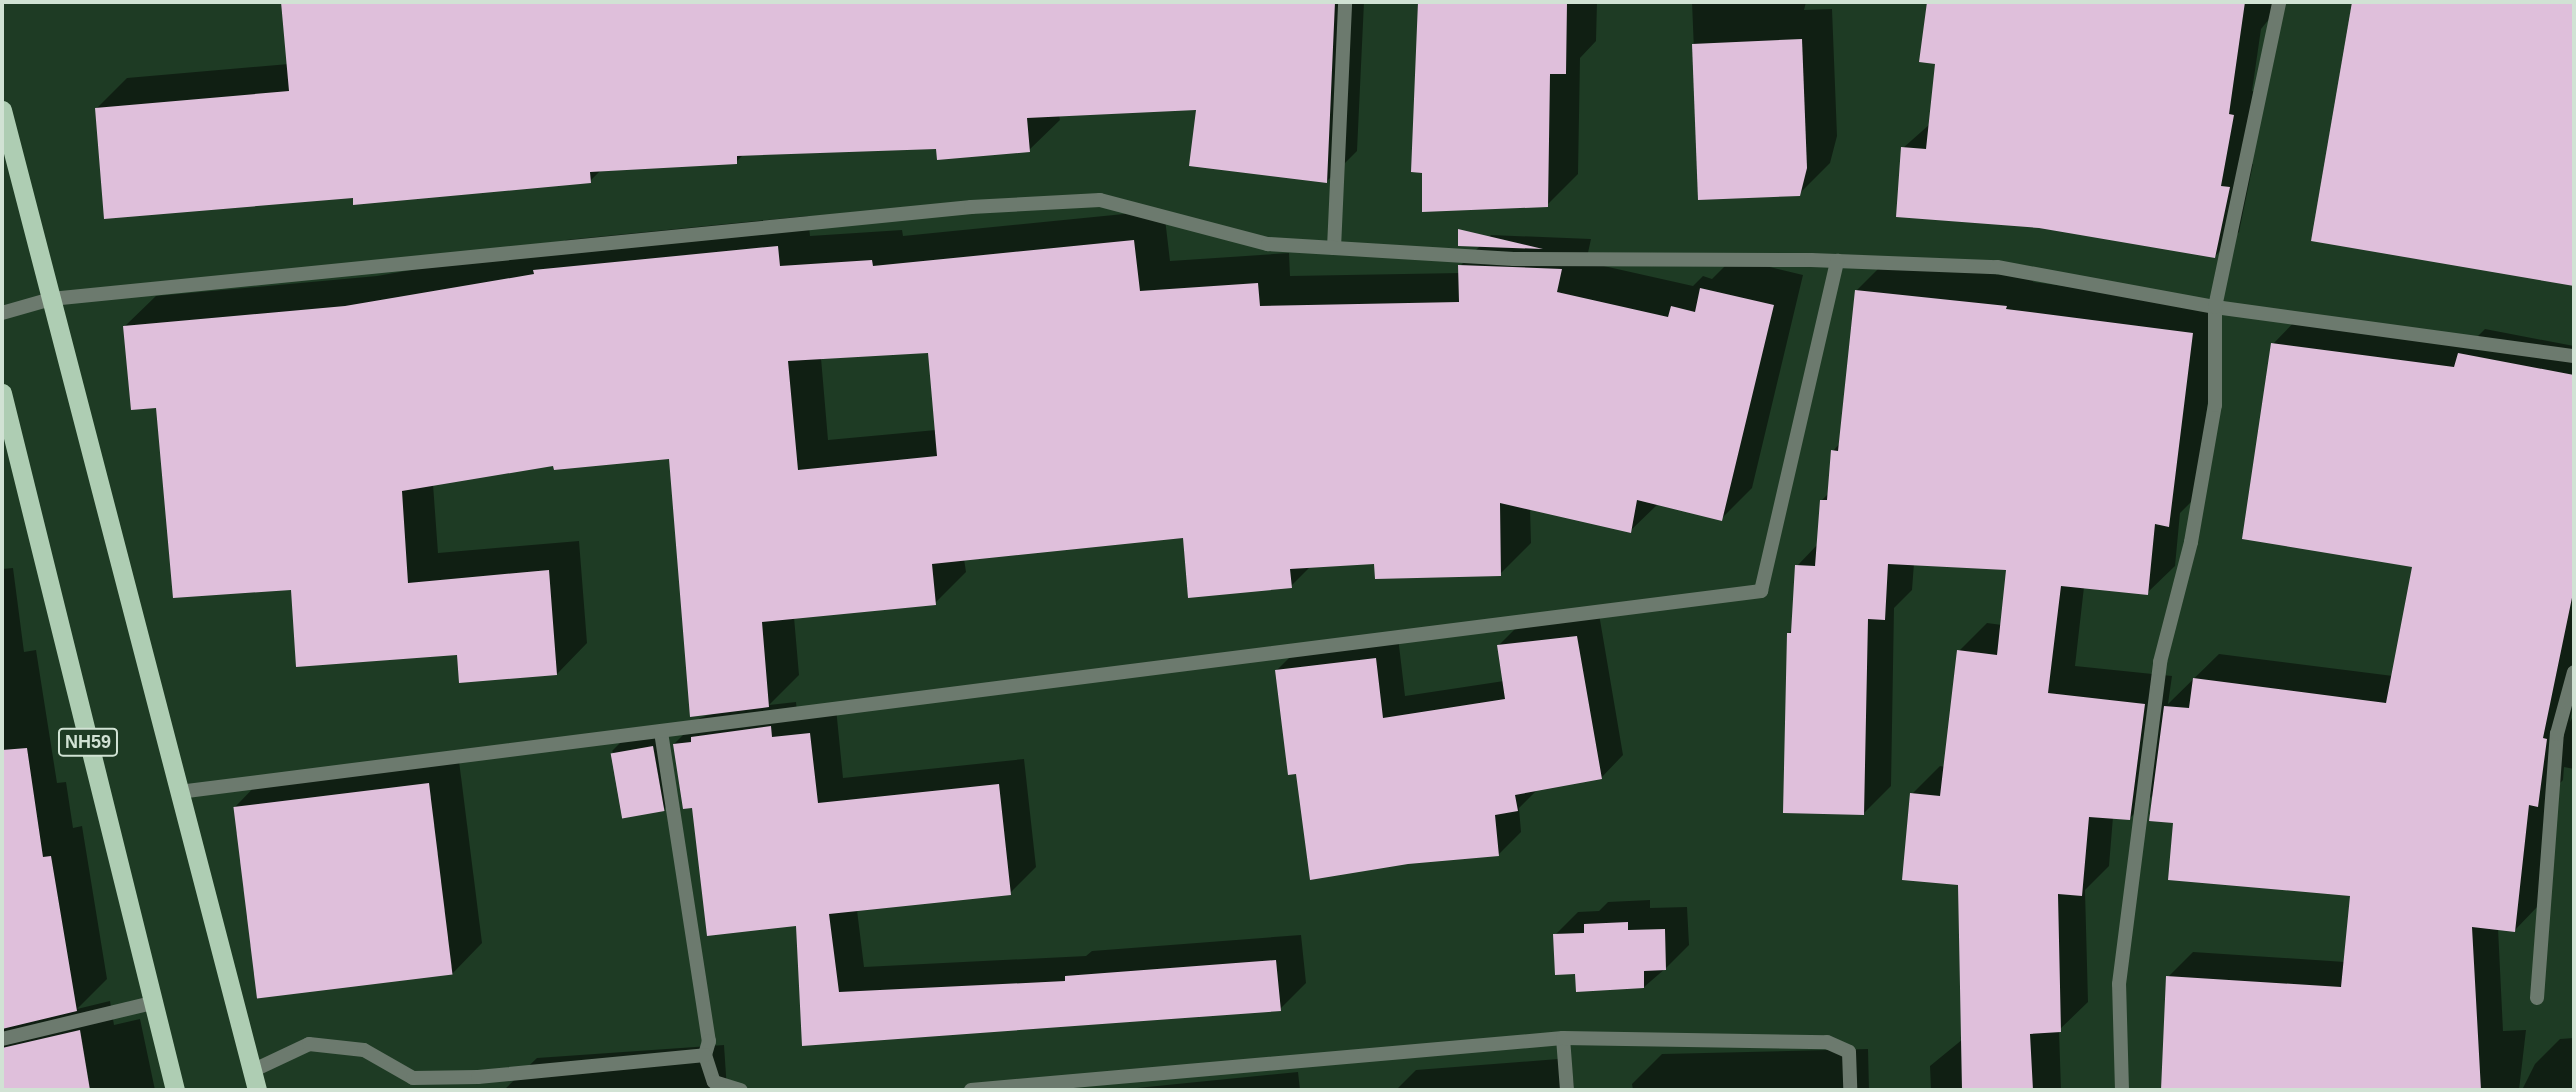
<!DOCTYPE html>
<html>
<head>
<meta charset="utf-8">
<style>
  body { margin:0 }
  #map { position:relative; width:2576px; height:1092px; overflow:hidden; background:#1e3b24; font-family:Helvetica,sans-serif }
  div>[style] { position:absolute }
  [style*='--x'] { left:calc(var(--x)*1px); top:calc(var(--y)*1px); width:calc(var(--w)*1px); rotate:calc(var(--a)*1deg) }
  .shadow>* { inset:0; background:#0007 }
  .building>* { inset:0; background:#dfbfdb; transform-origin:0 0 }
  .minor>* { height:14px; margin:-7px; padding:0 7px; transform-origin:7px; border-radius:7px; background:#6c7a6e }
  .trunk>* { height:19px; margin:-9.5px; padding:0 9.5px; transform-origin:9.5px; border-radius:9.5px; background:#aecdb3 }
  span { translate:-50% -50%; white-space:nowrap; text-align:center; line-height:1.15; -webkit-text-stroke:7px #1e3b24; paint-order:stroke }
  .shield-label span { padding:2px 5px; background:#1e3b24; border:2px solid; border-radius:5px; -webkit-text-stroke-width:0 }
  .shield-label { font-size:18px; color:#d1e2d4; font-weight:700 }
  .frame { position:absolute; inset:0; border:4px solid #d1e2d4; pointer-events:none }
</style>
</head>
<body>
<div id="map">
  <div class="shadow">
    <div style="clip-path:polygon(282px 2px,613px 2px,614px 14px,719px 8px,719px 2px,1364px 2px,1357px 151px,1327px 181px,1198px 108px,1059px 115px,1060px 120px,1029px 150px,938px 147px,744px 154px,736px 162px,601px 170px,590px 181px,354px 196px,96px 109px,127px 78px,289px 64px)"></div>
    <div style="clip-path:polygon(1420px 2px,1597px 2px,1596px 41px,1580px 58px,1578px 174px,1547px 205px,1413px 171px)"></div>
    <div style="clip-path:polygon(1692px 2px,1806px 2px,1804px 10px,1832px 9px,1837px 136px,1830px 163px,1799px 194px,1700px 199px)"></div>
    <div style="clip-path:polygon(1931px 2px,2283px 2px,2261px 29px,2252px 91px,2258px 92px,2244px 162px,2253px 164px,2239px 232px,2215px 256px,1903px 148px,1930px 124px,1937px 63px,1921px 61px)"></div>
    <div style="clip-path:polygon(2353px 2px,2574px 2px,2574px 285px,2313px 239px)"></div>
    <div style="clip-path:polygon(evenodd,1164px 210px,1170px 261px,1289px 253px,1290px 276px,1460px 273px,1460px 266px,1491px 235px,1591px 239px,1586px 262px,1693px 286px,1703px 276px,1712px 279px,1733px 258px,1803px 275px,1752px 488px,1721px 519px,1658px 504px,1630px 531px,1530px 508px,1531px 543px,1500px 574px,1376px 563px,1311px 566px,1291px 586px,1185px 536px,964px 559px,966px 572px,935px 603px,794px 617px,799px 675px,769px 705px,796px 702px,797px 712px,836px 708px,843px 778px,1024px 759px,1036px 867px,1010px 893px,857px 910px,864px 967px,1086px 956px,1092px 951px,1301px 935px,1306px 983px,1280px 1009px,804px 1044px,797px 924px,694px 806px,674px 744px,700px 718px,718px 712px,671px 457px,555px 464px,433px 484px,438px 553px,579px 541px,587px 643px,557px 674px,459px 653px,292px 588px,158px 406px,125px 326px,156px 296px,377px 276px,561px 244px,566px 240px,808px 216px,810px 236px,902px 230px,903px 236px,1164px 210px,929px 351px,936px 430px,828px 440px,821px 358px,929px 351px)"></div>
    <div style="clip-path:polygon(1884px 263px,2034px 278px,2033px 282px,2220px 306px,2196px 497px,2180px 513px,2175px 566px,2147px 593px,2084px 587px,2075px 666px,2172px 676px,2168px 704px,2219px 654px,2393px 676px,2414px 566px,2273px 344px,2297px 319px,2472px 342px,2485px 329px,2574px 346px,2574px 697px,2570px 722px,2574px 714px,2574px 769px,2564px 767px,2563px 780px,2552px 791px,2539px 905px,2515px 930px,2498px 928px,2503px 1031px,2526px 1030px,2519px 1090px,2163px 1090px,2168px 977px,2193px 952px,2345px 962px,2352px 895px,2175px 821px,2155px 793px,2130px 818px,2113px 817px,2109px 866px,2085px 890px,2088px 1002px,2059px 1030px,2061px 1090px,1931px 1090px,1930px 1066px,1963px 1039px,1960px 883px,1912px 794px,1940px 766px,1945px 767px,1959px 651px,1987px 623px,2002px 625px,2007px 569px,1914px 563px,1912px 590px,1894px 608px,1891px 786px,1863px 814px,1788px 634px,1793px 629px,1797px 566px,1818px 544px,1821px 501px,1829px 493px,1833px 451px,1841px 442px,1856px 291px)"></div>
    <div style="clip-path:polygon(13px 568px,24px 652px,36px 650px,57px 783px,66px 782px,73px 828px,82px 826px,107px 979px,77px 1009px,110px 1001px,114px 1025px,140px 1019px,155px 1090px,2px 1090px,2px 569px)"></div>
    <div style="clip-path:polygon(1599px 614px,1623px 755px,1601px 778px,1538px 789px,1519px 808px,1521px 832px,1498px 855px,1297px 772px,1277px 670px,1299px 648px,1398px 637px,1405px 696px,1504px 681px,1498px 646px,1521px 623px)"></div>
    <div style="clip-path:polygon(665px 735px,674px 798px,663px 810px,612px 751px,624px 739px)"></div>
    <div style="clip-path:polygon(458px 753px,482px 943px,452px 974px,235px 807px,265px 776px)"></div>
    <div style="clip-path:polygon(1650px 900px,1650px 908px,1687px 907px,1689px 945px,1666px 968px,1644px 987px,1577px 972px,1555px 935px,1578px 912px,1599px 911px,1608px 902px)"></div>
    <div style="clip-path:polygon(2574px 1038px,2574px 1090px,2522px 1090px,2535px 1064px,2560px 1039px)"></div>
    <div style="clip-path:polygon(724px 1045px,727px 1090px,504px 1090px,537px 1058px)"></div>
    <div style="clip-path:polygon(1868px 1049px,1869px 1090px,1633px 1090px,1632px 1084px,1662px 1054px)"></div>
    <div style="clip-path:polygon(1558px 1059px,1560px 1079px,1573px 1078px,1574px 1090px,1396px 1090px,1416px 1070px)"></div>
    <div style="clip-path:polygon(1298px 1072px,1300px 1090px,1126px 1090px,1127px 1089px)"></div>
  </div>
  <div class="building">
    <div style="clip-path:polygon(281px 2px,1335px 2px,1327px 183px,1189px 166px,1196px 110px,1027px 118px,1030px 152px,937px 160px,936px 149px,737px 156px,737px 164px,590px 172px,591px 183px,353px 205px,353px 198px,104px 219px,95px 108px,289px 91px)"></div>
    <div style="clip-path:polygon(1418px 2px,1567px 2px,1566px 74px,1550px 74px,1548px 207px,1422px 212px,1422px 173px,1411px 172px)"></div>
    <div style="clip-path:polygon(1927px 2px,2245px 2px,2229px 114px,2234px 115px,2221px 186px,2230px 187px,2215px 258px,2039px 228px,1896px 217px,1901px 147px,1926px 149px,1935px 64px,1919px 62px)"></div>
    <div style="clip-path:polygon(2352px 2px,2574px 2px,2574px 286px,2311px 241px)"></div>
    <div style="clip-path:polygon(1802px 39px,1807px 168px,1800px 196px,1698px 200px,1692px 44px)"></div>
    <div style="clip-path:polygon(1458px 229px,1543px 249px,1458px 246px)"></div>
    <div style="clip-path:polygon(evenodd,1134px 240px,1140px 291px,1258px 283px,1260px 306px,1459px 302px,1458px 265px,1562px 269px,1557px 292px,1668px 317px,1671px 306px,1695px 312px,1700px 288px,1774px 305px,1722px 521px,1637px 500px,1631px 533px,1500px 503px,1501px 576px,1375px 579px,1374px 564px,1290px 569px,1292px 588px,1188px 598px,1183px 538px,932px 564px,936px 605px,762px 622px,769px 707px,690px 717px,669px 459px,554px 470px,553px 466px,402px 491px,408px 583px,549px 570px,557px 675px,459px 683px,457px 655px,296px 667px,291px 590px,173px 598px,156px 408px,131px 410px,123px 326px,345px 306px,534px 274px,533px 270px,778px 246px,780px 266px,872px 260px,873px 266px,1134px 240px,928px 353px,937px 456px,798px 470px,788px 361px,928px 353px)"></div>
    <div style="clip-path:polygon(1855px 290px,2007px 306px,2006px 309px,2193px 333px,2169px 527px,2155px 524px,2148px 595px,2061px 586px,2048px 693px,2145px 704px,2130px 820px,2089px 817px,2082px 896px,2058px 894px,2061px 1032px,2030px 1034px,2033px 1090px,1962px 1090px,1958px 885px,1902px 880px,1910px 793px,1940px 796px,1957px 650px,1997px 655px,2006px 570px,1888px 564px,1885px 620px,1868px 619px,1864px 815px,1783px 813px,1787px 633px,1791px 633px,1795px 565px,1815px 566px,1820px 500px,1827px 500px,1831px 450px,1838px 451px)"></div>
    <div style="clip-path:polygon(2271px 343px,2454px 367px,2458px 353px,2574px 375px,2574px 588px,2543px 738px,2547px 739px,2538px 807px,2529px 805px,2515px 932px,2472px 927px,2481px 1090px,2161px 1090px,2166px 976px,2341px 987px,2350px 896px,2168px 880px,2173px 823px,2149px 821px,2164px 706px,2189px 708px,2193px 678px,2386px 703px,2412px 567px,2242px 539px)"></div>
    <div style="clip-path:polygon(1577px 636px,1602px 779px,1515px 795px,1518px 811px,1495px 815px,1499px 856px,1408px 864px,1310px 880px,1296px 774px,1288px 775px,1275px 670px,1376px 658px,1383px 718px,1505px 699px,1497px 645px)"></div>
    <div style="clip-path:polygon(771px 726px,772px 737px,810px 733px,818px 803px,999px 784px,1011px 895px,829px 914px,839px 992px,1065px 981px,1065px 976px,1276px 960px,1281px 1011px,802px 1046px,796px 926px,707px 936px,692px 808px,683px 809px,673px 744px,691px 742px,691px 737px)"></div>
    <div style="left:653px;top:746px;width:66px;height:43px;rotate:80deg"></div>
    <div style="clip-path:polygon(27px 748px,43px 857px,51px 856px,77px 1011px,2px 1029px,2px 750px)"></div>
    <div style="left:429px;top:783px;width:193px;height:197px;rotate:83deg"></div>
    <div style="clip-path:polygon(1628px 922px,1628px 930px,1665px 929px,1666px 970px,1644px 971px,1644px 988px,1576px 992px,1575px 974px,1555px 975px,1553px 934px,1584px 933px,1584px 924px)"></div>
    <div style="clip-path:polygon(80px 1030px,90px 1090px,2px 1090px,2px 1048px)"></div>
  </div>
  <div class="minor">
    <div style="--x:1334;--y:248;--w:246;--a:-87.4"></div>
    <div style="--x:2;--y:313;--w:51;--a:-15.9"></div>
    <div style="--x:51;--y:299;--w:925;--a:-5.71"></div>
    <div style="--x:971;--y:207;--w:129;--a:-3.1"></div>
    <div style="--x:1100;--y:200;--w:174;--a:14.7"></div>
    <div style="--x:1268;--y:244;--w:246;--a:3.5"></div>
    <div style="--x:1514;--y:259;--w:297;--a:0.2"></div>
    <div style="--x:1811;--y:260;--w:186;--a:2.2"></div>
    <div style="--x:1997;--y:267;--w:222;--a:10.4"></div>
    <div style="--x:2215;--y:307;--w:362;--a:7.8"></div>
    <div style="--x:661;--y:732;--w:313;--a:81.2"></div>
    <div style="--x:709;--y:1041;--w:15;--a:106"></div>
    <div style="--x:705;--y:1055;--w:28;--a:72"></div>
    <div style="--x:714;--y:1082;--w:28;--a:17"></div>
    <div style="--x:179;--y:792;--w:1595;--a:-7.24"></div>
    <div style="--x:1761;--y:591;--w:339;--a:-77"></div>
    <div style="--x:2537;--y:998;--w:265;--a:-85.7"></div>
    <div style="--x:2557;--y:734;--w:64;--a:-74.7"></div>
    <div style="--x:1563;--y:1038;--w:52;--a:85.6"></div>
    <div style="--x:2;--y:1039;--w:158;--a:-13.5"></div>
    <div style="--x:252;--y:1071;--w:63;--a:-25.3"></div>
    <div style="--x:309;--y:1044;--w:55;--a:6.2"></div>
    <div style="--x:364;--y:1050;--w:56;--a:29.7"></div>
    <div style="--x:413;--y:1078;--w:65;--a:-0.9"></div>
    <div style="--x:478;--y:1077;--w:228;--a:-5.5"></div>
    <div style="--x:971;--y:1090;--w:594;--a:-5.02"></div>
    <div style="--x:1563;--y:1038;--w:264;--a:0.9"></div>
    <div style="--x:1827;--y:1042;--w:24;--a:24"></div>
    <div style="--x:1849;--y:1052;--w:38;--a:88"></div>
    <div style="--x:2122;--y:1090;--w:106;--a:-91.6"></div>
    <div style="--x:2119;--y:984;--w:325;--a:-82.7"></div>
    <div style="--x:2160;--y:662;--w:124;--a:-75.5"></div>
    <div style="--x:2191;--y:542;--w:139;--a:-80.1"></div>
    <div style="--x:2215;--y:405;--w:98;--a:-90"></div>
    <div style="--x:2215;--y:307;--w:312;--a:-78.1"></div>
  </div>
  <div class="trunk">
    <div style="--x:2;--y:110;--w:1013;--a:75.41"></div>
    <div style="--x:2;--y:393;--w:718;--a:76.06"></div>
  </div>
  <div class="shield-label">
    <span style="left:88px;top:742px">NH59</span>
  </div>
  <div class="frame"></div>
</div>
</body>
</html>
